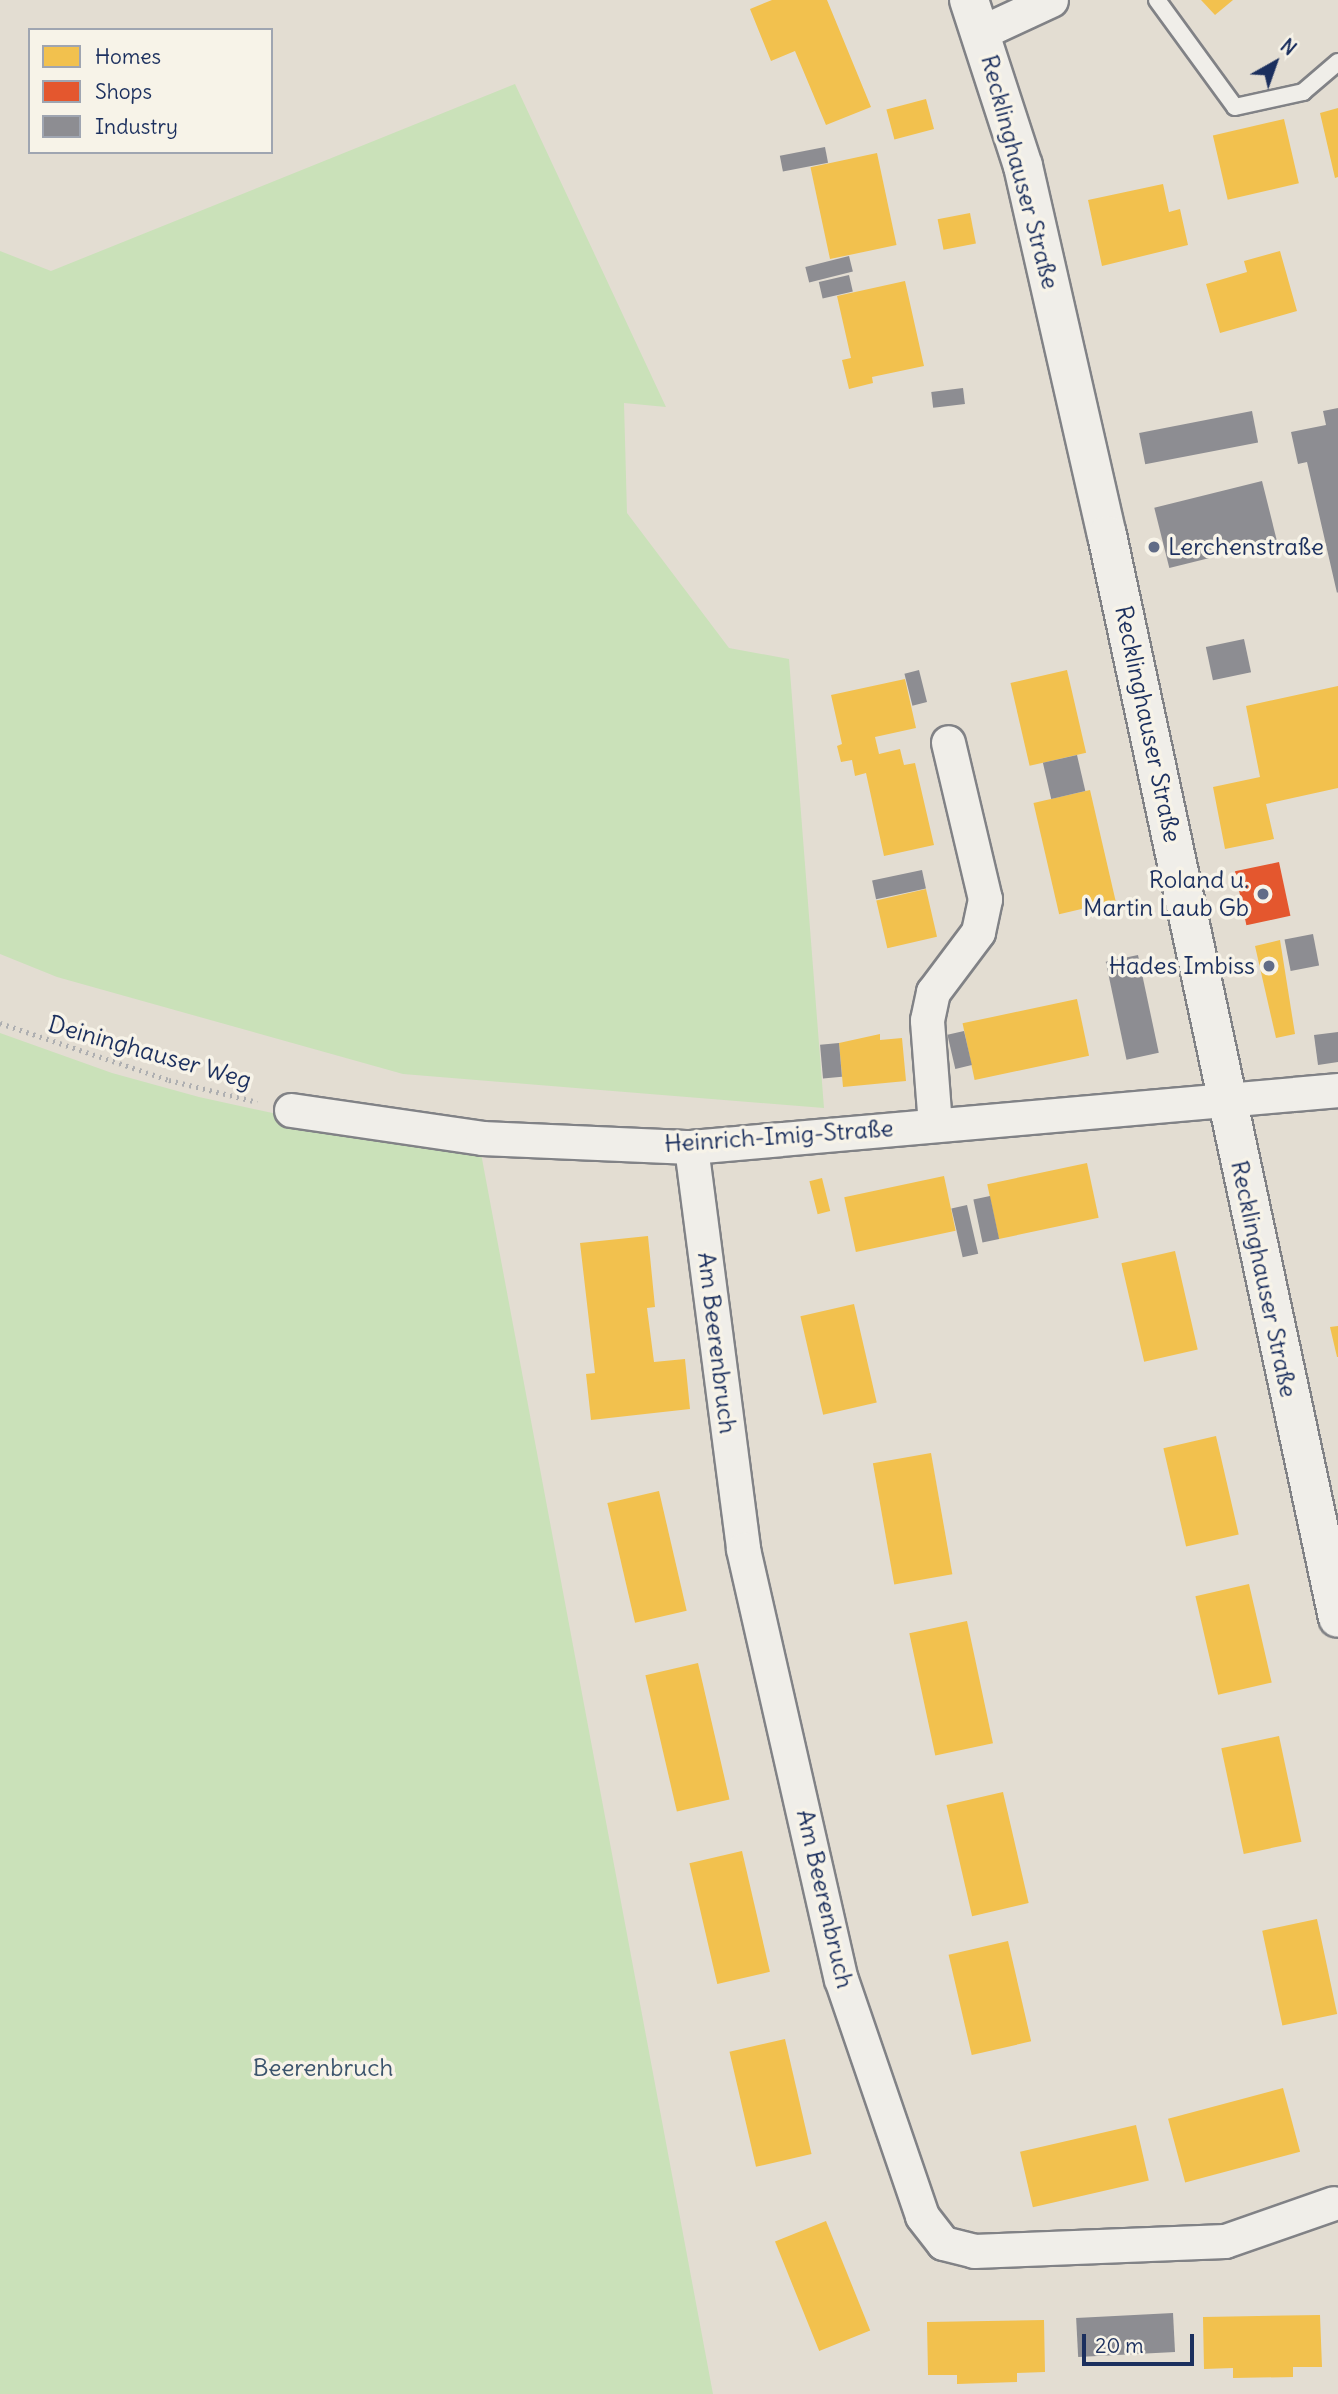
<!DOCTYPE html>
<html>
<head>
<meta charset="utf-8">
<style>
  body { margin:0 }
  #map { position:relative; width:1338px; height:2394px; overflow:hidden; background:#e3ddd2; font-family:Delius,sans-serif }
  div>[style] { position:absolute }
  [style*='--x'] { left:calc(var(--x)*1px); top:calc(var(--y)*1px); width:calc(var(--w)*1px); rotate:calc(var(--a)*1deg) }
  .green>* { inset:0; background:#cae1b9 }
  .homes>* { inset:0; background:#f2c14e; transform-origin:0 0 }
  .shops>* { inset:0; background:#e4572e; transform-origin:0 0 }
  .industry>* { inset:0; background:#8d8d92; transform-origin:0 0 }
  .path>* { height:4.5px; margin-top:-2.25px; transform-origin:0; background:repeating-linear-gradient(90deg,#aeafb1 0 2px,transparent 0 7px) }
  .roads { filter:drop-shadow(2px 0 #818286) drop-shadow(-2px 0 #818286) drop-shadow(0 2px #818286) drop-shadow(0 -2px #818286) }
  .service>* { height:16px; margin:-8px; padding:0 8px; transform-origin:8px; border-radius:8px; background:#f0eee9 }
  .minor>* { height:33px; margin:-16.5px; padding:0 16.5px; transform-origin:16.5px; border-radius:16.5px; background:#f0eee9 }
  .secondary>* { height:38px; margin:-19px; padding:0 19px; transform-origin:19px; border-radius:19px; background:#f0eee9 }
  .dots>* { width:19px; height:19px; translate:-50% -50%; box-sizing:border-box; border:4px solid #f7f3e8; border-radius:50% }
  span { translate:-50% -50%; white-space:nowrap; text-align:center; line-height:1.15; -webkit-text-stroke:7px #f7f3e8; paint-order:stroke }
  .street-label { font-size:24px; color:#1b2f5e }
  .poi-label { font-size:24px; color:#1b2f5e }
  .left { translate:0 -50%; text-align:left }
  .right { translate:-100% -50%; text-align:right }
  .park-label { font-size:24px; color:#3a536c }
  .legend { position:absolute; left:28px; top:28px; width:245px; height:126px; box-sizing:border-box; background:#f7f3e8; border:2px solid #9fa5b1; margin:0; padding:9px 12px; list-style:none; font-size:21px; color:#1b2f5e }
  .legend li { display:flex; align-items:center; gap:14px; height:35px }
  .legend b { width:35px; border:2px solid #9fa5b1 }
  .north { position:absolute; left:1240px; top:28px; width:70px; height:70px; -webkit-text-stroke:5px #f7f3e8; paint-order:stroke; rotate:40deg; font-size:19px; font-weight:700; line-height:28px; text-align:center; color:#1b2f5e }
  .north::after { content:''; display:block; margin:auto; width:24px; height:32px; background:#1b2f5e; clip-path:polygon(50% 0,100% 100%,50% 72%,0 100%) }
  .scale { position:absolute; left:1082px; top:2334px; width:112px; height:32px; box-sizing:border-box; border:4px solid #1b2f5e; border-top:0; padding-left:9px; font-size:21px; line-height:24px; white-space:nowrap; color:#1b2f5e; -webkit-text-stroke:5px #f7f3e8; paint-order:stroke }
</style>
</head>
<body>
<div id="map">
  <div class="green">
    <div style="clip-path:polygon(515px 84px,666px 407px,624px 403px,627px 513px,729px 648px,789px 659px,824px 1108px,403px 1074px,57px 977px,0 954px,0 251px,51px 271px)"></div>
    <div style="clip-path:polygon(0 1033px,112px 1073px,199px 1097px,291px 1117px,480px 1148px,713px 2394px,0 2394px)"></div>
  </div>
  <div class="homes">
    <div style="clip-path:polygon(772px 0,827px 0,871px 107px,826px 125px,795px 51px,771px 61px,750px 9px)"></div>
    <div style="clip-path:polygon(1201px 0,1233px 0,1215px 15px)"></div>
    <div style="left:926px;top:99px;width:31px;height:41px;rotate:75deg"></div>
    <div style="clip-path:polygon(1338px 108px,1338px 177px,1335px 178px,1320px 113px)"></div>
    <div style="left:1284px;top:119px;width:66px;height:73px;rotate:77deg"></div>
    <div style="left:877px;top:153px;width:94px;height:68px;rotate:78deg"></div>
    <div style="clip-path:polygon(1163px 184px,1169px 212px,1180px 209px,1188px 245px,1102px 266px,1088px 200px)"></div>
    <div style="left:970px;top:213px;width:31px;height:33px;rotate:79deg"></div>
    <div style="clip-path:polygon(1280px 251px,1297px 311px,1220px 333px,1206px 284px,1247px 272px,1244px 261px)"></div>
    <div style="clip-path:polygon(905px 281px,924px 366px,872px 377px,873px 383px,849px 389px,842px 360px,851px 358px,837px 296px)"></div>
    <div style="left:1067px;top:670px;width:85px;height:58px;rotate:77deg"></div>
    <div style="clip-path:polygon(905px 679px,916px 728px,875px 737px,879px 754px,900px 749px,904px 765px,915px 763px,934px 845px,884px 856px,866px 773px,855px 776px,852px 760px,841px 762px,837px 746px,842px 744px,831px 695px)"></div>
    <div style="clip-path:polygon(1338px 686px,1338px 788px,1266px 804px,1274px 839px,1225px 849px,1213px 787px,1260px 777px,1246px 706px)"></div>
    <div style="left:1090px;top:790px;width:114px;height:58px;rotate:77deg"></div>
    <div style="left:926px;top:889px;width:49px;height:51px;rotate:77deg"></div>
    <div style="clip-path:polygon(1280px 940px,1295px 1034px,1276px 1038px,1255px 946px)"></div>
    <div style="left:1077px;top:999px;width:58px;height:117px;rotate:78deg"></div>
    <div style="clip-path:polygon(880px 1034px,880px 1040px,902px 1038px,906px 1081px,843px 1087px,839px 1043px)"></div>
    <div style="left:1087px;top:1163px;width:56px;height:102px;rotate:78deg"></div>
    <div style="left:944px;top:1176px;width:56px;height:102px;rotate:78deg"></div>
    <div style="left:822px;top:1178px;width:34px;height:13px;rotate:76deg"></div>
    <div style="clip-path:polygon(648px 1236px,655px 1307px,647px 1308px,654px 1362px,685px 1359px,690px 1409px,591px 1420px,586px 1374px,595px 1373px,580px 1243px)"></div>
    <div style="left:1175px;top:1251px;width:101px;height:55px;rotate:77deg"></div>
    <div style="left:854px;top:1304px;width:101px;height:55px;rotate:77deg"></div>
    <div style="clip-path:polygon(1338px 1326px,1338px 1357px,1337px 1357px,1330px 1327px)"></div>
    <div style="left:1216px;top:1436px;width:101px;height:54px;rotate:77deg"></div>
    <div style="left:931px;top:1453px;width:123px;height:59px;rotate:80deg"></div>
    <div style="left:659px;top:1491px;width:123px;height:53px;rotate:77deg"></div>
    <div style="left:1249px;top:1584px;width:101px;height:55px;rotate:77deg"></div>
    <div style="left:967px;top:1621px;width:125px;height:59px;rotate:78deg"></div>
    <div style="left:698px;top:1663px;width:140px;height:54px;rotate:77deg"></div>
    <div style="left:1279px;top:1736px;width:108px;height:59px;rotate:78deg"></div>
    <div style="left:1003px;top:1792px;width:114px;height:58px;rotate:77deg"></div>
    <div style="left:742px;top:1851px;width:124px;height:54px;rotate:77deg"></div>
    <div style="left:1317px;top:1919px;width:97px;height:56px;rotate:78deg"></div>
    <div style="left:1008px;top:1941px;width:103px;height:61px;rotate:77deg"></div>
    <div style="left:785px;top:2039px;width:118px;height:57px;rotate:77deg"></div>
    <div style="left:1283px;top:2088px;width:66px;height:119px;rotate:75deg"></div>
    <div style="left:1136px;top:2125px;width:57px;height:119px;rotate:77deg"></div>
    <div style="left:826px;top:2221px;width:118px;height:55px;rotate:68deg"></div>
    <div style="clip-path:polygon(1320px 2315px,1322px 2367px,1293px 2367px,1293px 2377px,1233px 2378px,1233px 2368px,1204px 2369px,1203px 2317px)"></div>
    <div style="clip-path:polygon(1044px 2320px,1045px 2372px,1017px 2373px,1017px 2382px,957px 2384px,957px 2375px,928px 2375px,927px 2322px)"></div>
  </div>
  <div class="shops">
    <div style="left:1279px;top:862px;width:55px;height:45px;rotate:78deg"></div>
  </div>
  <div class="industry">
    <div style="left:825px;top:147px;width:16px;height:46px;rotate:79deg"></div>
    <div style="left:849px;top:256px;width:16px;height:45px;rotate:76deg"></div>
    <div style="left:849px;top:275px;width:17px;height:31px;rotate:77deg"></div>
    <div style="left:963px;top:388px;width:16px;height:32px;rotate:83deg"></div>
    <div style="clip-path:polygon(1338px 408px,1338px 592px,1337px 593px,1307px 462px,1298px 464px,1291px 432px,1326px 425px,1323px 411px)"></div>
    <div style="left:1252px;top:411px;width:32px;height:115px;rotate:79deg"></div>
    <div style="left:1262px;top:481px;width:62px;height:111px;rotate:76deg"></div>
    <div style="left:1244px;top:639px;width:34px;height:39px;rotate:78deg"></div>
    <div style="left:919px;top:670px;width:33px;height:15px;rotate:76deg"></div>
    <div style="left:1077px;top:755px;width:37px;height:35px;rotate:77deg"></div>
    <div style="left:922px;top:870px;width:19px;height:51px;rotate:78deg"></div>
    <div style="left:1313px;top:934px;width:32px;height:29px;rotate:79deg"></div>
    <div style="left:1138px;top:955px;width:100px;height:33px;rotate:78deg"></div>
    <div style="left:964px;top:1031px;width:35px;height:17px;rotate:77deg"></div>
    <div style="clip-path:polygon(1338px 1032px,1338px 1062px,1318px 1065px,1314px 1035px)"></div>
    <div style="left:839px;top:1043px;width:34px;height:19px;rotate:85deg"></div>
    <div style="left:990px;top:1196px;width:44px;height:17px;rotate:78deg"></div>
    <div style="left:967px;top:1205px;width:50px;height:16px;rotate:77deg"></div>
    <div style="left:1173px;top:2313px;width:39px;height:97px;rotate:87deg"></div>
  </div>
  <div class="path">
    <div style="--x:0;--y:1023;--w:178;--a:18.6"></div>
    <div style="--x:169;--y:1080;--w:91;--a:14"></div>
  </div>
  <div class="roads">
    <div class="service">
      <div style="--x:1157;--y:0;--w:132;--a:53.9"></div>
      <div style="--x:1235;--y:107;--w:70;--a:-12.4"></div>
      <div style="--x:1303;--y:92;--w:46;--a:-40.6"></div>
    </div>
    <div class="minor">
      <div style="--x:982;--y:32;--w:76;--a:-24.9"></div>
      <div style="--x:291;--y:1110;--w:193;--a:8.3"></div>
      <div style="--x:482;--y:1138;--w:209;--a:2.5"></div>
      <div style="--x:691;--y:1147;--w:650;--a:-5.03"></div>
      <div style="--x:935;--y:1125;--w:105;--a:-94.4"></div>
      <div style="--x:927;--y:1020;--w:29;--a:-78"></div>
      <div style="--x:933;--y:992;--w:75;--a:-53.1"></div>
      <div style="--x:978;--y:932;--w:34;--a:-78"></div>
      <div style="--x:985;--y:899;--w:161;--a:-103.3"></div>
      <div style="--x:691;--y:1147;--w:405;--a:82.6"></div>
      <div style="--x:743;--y:1549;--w:441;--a:77.2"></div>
      <div style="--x:841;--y:1979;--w:250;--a:71.1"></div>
      <div style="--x:922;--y:2216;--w:34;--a:52"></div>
      <div style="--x:943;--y:2243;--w:32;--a:14"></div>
      <div style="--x:974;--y:2251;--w:251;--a:-2.3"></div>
      <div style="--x:1225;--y:2241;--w:115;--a:-19.2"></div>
    </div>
    <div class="secondary">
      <div style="--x:969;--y:0;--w:175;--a:72"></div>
      <div style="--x:1023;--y:166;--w:378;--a:77.2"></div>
      <div style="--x:1107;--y:535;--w:1107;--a:77.96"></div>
    </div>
  </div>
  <div class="dots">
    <div style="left:1154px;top:547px;background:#616c87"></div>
    <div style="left:1263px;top:894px;background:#616c87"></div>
    <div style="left:1269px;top:966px;background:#616c87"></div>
  </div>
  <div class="street-label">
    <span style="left:1020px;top:172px;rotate:75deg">Recklinghauser Straße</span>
    <span style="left:1148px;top:724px;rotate:78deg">Recklinghauser Straße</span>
    <span style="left:150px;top:1052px;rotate:16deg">Deininghauser Weg</span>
    <span style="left:779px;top:1136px;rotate:-4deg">Heinrich-Imig-Straße</span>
    <span style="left:1264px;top:1279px;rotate:78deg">Recklinghauser Straße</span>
    <span style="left:717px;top:1343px;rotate:83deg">Am Beerenbruch</span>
    <span style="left:825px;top:1899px;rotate:77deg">Am Beerenbruch</span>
  </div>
  <div class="poi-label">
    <span class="left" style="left:1168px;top:547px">Lerchenstraße</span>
    <span class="right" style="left:1249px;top:894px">Roland u.<br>Martin Laub Gb</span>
    <span class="right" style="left:1255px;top:966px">Hades Imbiss</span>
  </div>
  <div class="park-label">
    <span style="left:323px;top:2068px">Beerenbruch</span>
  </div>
  <ul class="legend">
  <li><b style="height:19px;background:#f2c14e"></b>Homes</li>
  <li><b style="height:19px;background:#e4572e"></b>Shops</li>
  <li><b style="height:19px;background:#8d8d92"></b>Industry</li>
  </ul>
  <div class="north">N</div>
  <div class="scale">20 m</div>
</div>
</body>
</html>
